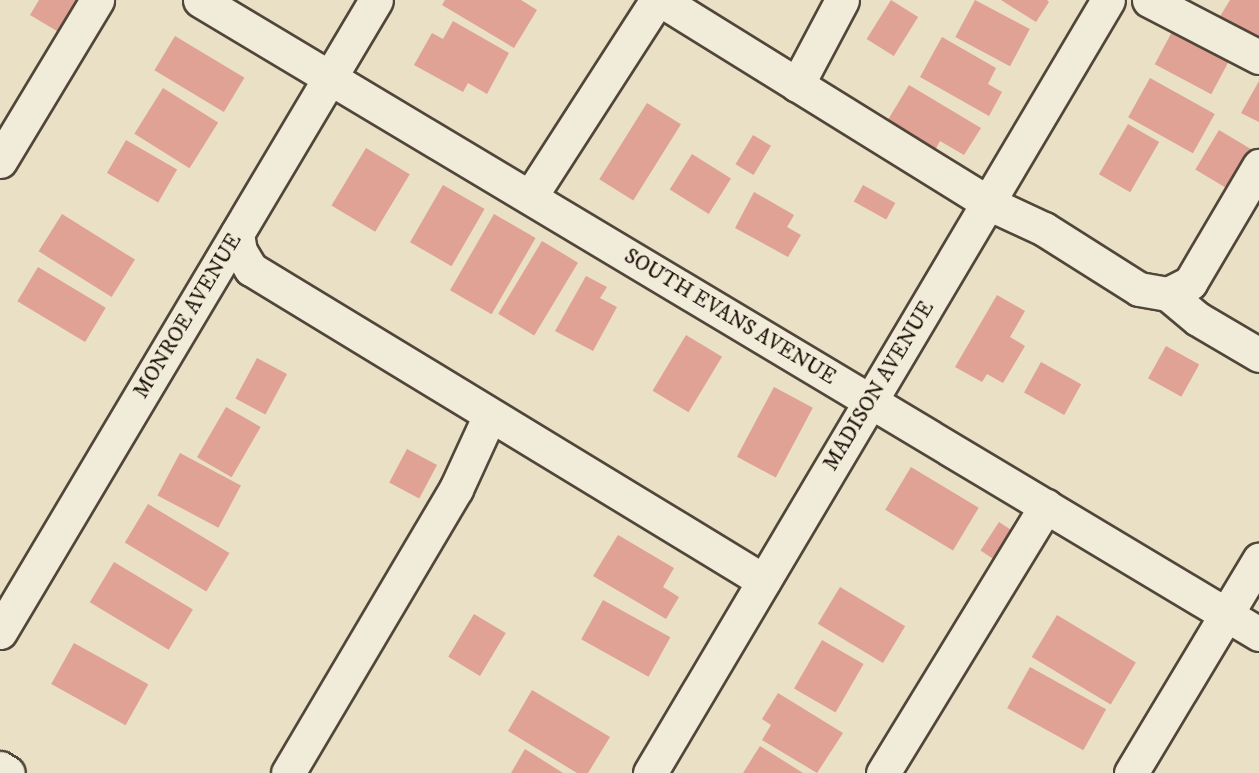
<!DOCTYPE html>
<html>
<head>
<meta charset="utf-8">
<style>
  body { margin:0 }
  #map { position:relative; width:1259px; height:773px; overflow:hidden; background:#e9e0c5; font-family:"IM FELL DW Pica",serif }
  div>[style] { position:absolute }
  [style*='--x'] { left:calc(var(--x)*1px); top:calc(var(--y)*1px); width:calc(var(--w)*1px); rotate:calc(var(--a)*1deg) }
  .building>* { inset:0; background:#dfa294; transform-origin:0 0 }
  .roads { filter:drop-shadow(2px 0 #52463a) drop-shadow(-2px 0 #52463a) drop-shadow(0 2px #52463a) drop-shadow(0 -2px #52463a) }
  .minor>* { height:33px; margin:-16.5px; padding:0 16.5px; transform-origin:16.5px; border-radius:16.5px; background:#f1ebd9 }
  span { translate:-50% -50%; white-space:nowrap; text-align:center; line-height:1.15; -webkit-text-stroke:4.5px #f1ebd9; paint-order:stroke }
  .street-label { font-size:21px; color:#20130c }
</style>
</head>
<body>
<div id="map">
  <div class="building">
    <div style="clip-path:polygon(39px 0,90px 0,67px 37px,30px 15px)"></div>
    <div style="clip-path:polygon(445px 0,521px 0,537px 10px,514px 48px,442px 5px)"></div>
    <div style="left:891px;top:0;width:32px;height:46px;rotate:32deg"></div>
    <div style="left:975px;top:0;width:62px;height:42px;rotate:28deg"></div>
    <div style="clip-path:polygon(1001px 0,1047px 0,1049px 2px,1036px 22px)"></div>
    <div style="clip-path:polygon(1230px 0,1259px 0,1259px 42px,1219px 18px)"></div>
    <div style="clip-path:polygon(453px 21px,509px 53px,487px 94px,468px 83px,463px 92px,414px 65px,432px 33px,443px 39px)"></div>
    <div style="left:1174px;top:28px;width:64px;height:41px;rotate:28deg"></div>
    <div style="left:175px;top:36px;width:81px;height:40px;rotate:31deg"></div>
    <div style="clip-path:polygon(942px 37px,996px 68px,988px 84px,1002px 92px,989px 116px,920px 77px)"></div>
    <div style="left:1150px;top:78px;width:74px;height:45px;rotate:29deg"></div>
    <div style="clip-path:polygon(1259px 81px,1259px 122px,1241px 113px)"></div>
    <div style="clip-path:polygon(909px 85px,981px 128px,964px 155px,940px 141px,934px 152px,886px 123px)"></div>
    <div style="left:163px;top:88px;width:65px;height:54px;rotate:32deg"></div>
    <div style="left:647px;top:103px;width:40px;height:90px;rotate:32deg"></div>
    <div style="left:1128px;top:124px;width:36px;height:58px;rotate:30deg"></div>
    <div style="left:1219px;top:130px;width:39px;height:46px;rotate:31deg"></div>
    <div style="left:753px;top:135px;width:21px;height:34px;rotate:31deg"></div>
    <div style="left:126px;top:140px;width:59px;height:38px;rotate:30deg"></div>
    <div style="left:366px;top:148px;width:51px;height:67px;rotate:31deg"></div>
    <div style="left:692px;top:154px;width:46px;height:42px;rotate:32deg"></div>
    <div style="left:443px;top:185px;width:48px;height:66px;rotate:30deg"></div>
    <div style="left:863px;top:185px;width:37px;height:19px;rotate:29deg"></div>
    <div style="clip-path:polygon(754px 192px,794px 215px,787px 227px,801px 235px,788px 257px,735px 228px)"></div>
    <div style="left:62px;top:214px;width:86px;height:44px;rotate:32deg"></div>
    <div style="left:494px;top:214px;width:48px;height:88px;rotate:30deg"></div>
    <div style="left:542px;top:241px;width:42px;height:85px;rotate:31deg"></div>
    <div style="left:38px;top:267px;width:79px;height:40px;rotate:31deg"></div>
    <div style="clip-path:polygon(586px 276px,607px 287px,600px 298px,617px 307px,593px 351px,555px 331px)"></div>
    <div style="clip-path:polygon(997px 295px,1025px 311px,1010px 337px,1025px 346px,1003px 383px,987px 374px,982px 382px,955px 367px)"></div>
    <div style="left:686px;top:335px;width:42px;height:65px;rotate:31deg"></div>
    <div style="left:1166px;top:346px;width:38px;height:37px;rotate:29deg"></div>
    <div style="left:257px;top:358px;width:34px;height:46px;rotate:28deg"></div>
    <div style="left:1041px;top:362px;width:46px;height:35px;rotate:29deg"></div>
    <div style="left:774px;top:387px;width:44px;height:79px;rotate:28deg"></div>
    <div style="left:226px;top:407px;width:40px;height:58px;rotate:30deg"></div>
    <div style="left:407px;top:449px;width:34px;height:38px;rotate:28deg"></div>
    <div style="left:180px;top:453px;width:69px;height:48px;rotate:28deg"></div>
    <div style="left:911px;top:467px;width:79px;height:50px;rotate:31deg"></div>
    <div style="left:148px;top:504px;width:95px;height:45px;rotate:31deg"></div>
    <div style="left:999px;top:522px;width:20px;height:34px;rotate:33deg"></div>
    <div style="clip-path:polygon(618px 535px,674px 568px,663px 587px,679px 597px,666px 619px,593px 576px)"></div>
    <div style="left:114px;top:562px;width:92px;height:47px;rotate:31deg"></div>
    <div style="left:840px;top:587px;width:76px;height:43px;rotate:31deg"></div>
    <div style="left:603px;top:600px;width:77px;height:45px;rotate:29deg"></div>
    <div style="left:474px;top:614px;width:37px;height:50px;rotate:31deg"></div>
    <div style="left:1057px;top:615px;width:92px;height:49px;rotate:31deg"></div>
    <div style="left:822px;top:640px;width:48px;height:56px;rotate:30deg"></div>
    <div style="left:74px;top:643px;width:85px;height:47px;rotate:29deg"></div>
    <div style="left:1030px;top:667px;width:87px;height:47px;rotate:29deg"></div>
    <div style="clip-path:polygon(532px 690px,610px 737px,588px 773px,577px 773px,508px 731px)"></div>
    <div style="clip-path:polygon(778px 693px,843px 733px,817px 773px,762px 740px,771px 725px,762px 719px)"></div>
    <div style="clip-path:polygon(760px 746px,803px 773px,743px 773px)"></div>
    <div style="clip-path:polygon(525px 749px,563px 773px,511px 773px)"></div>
  </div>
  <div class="roads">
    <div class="minor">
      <div style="--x:200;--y:0;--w:1234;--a:30.91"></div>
      <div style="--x:661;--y:0;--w:385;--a:31.8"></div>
      <div style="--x:988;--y:203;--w:62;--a:24.9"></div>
      <div style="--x:1044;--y:229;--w:112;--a:32.3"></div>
      <div style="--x:1139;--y:289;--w:29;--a:10"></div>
      <div style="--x:1168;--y:294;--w:25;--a:-27"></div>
      <div style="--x:1190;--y:283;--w:136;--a:-59.5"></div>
      <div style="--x:1149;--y:0;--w:124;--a:27.4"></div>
      <div style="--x:797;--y:85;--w:96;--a:-62.1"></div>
      <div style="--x:0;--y:161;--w:188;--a:-58.9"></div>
      <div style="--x:530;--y:197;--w:234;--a:-57.2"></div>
      <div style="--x:237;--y:234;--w:17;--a:80"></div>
      <div style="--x:240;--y:251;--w:21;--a:59"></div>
      <div style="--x:251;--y:269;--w:600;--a:31.31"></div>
      <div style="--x:1168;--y:294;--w:39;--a:40"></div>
      <div style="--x:1198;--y:319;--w:71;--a:30.5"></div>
      <div style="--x:0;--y:632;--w:735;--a:-59.25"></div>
      <div style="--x:0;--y:768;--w:9;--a:32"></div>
      <div style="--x:288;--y:773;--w:330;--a:-59.4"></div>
      <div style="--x:456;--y:489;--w:81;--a:-65.3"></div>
      <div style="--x:650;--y:773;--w:898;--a:-59.35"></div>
      <div style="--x:883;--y:773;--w:313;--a:-58.6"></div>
      <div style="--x:1131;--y:773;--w:249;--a:-59"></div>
    </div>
  </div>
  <div class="street-label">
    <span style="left:188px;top:316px;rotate:-59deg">MONROE AVENUE</span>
    <span style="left:730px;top:317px;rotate:31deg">SOUTH EVANS AVENUE</span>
    <span style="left:879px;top:386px;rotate:-59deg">MADISON AVENUE</span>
  </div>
</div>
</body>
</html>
